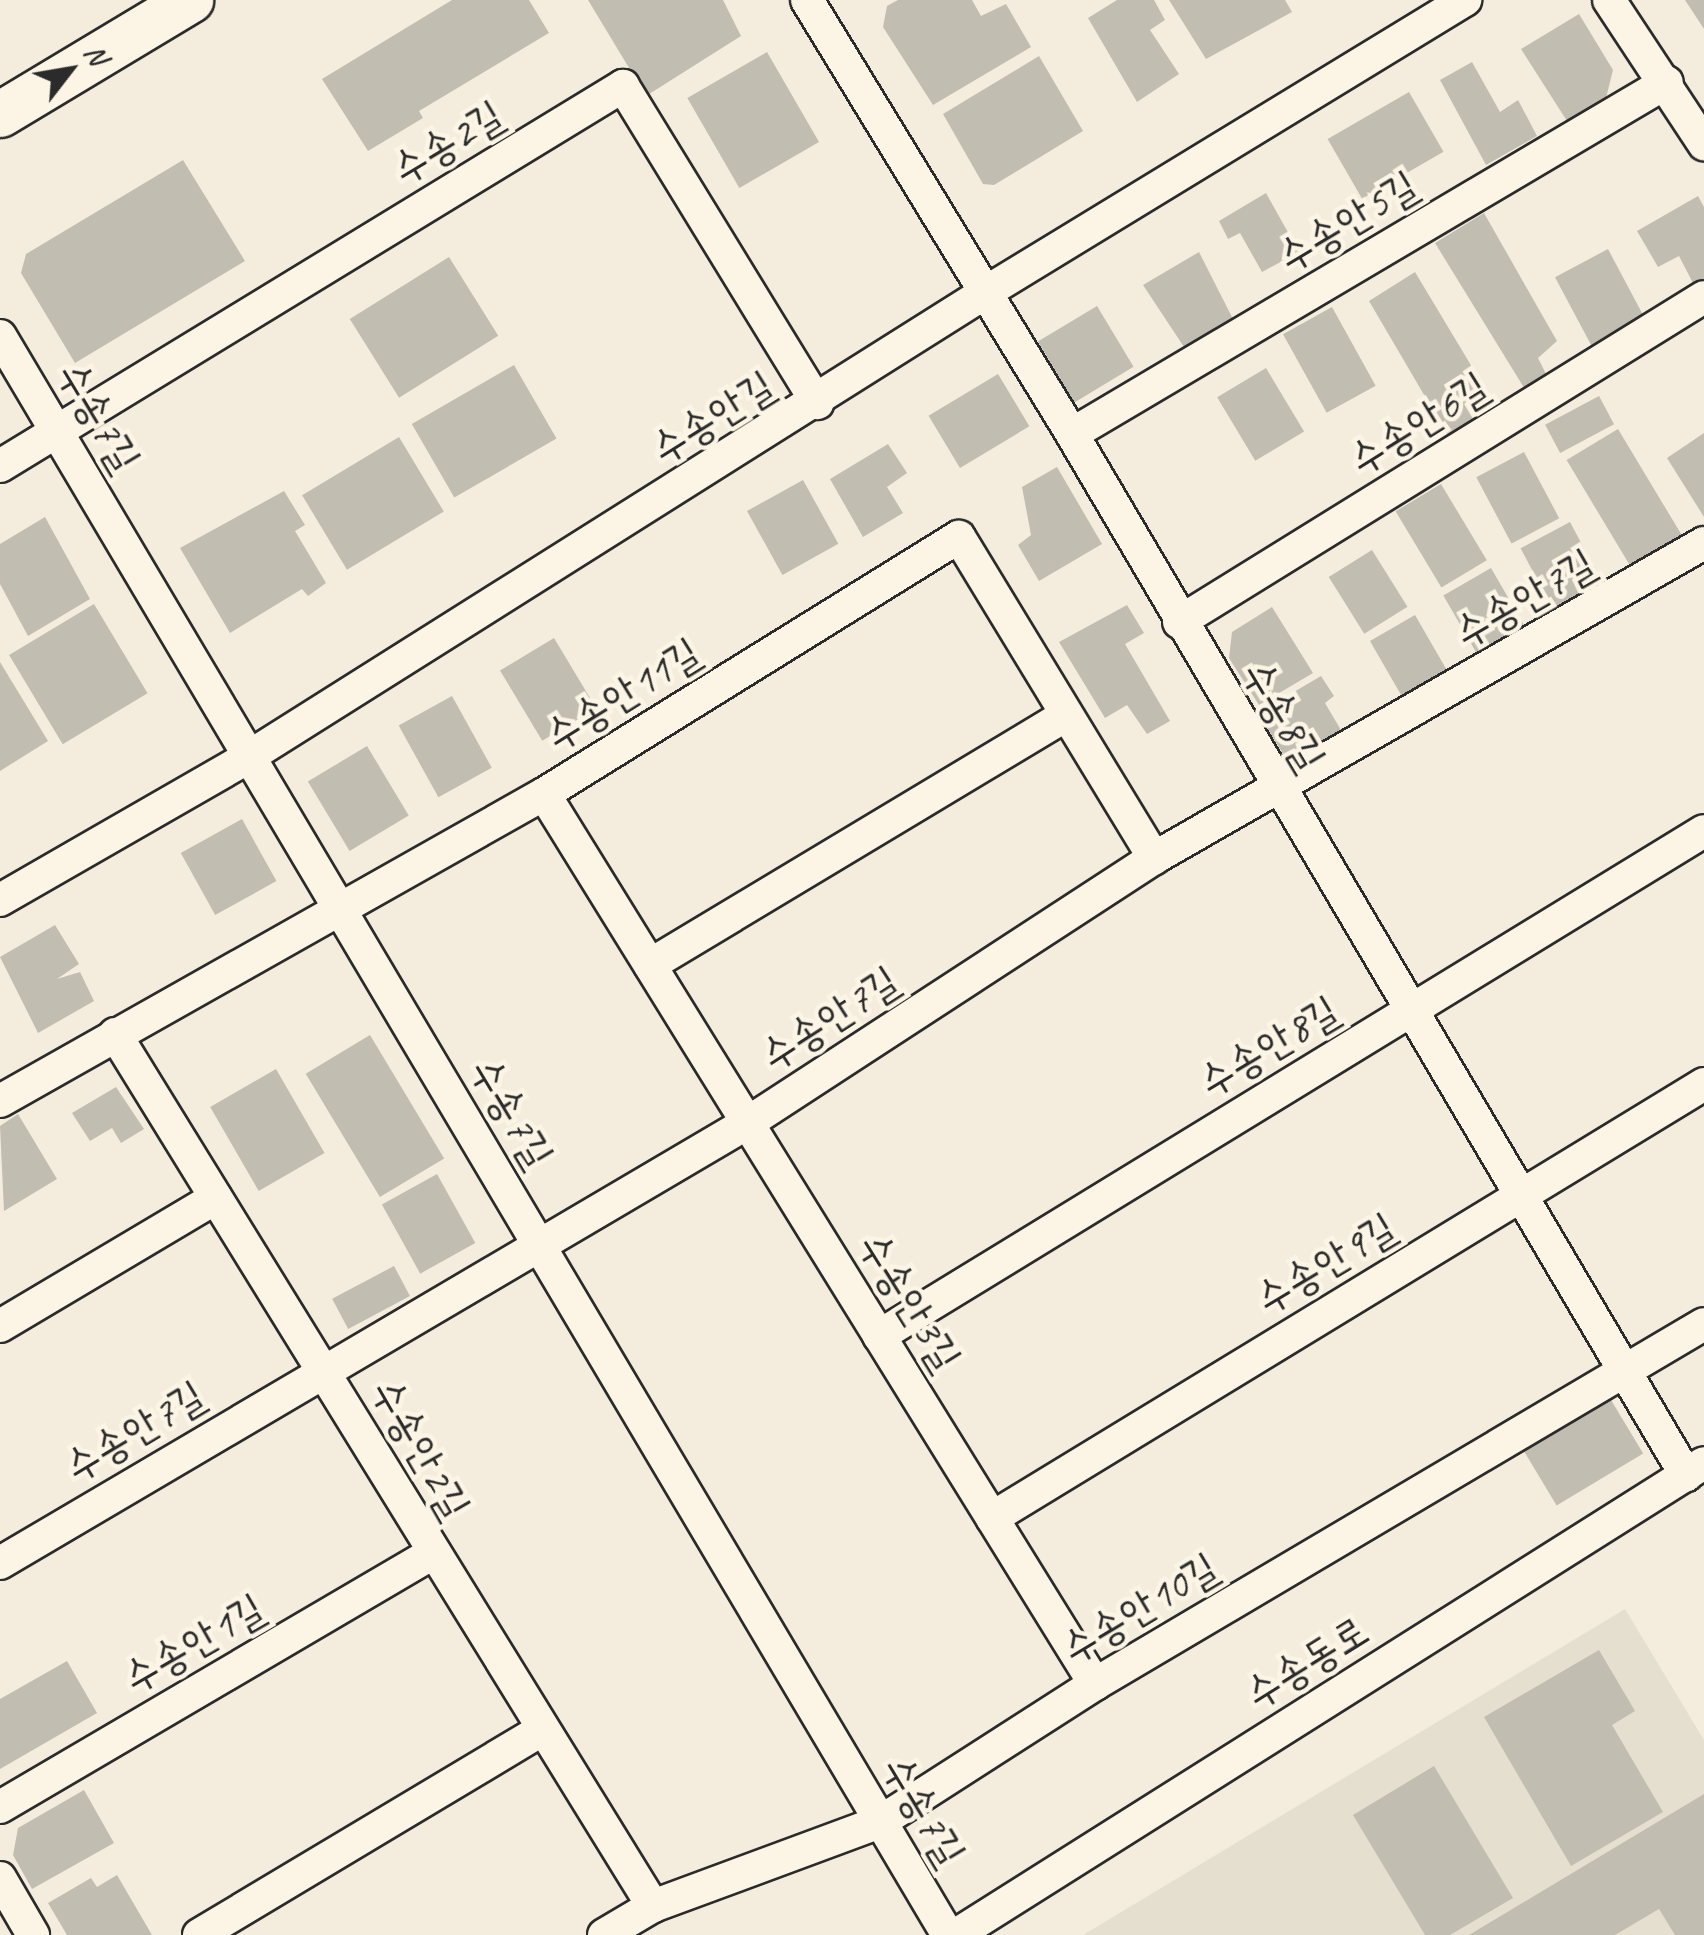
<!DOCTYPE html>
<html>
<head>
<meta charset="utf-8">
<style>
  body { margin:0 }
  #map { position:relative; width:1704px; height:1935px; overflow:hidden; background:#f4edde; font-family:Caveat,"Poor Story",sans-serif }
  div>[style] { position:absolute }
  [style*='--x'] { left:calc(var(--x)*1px); top:calc(var(--y)*1px); width:calc(var(--w)*1px); rotate:calc(var(--a)*1deg) }
  .built>* { inset:0; background:#e5dfd0 }
  .building>* { inset:0; background:#c2bdb1; transform-origin:0 0 }
  .roads { filter:drop-shadow(2px 0 #2b2b2b) drop-shadow(-2px 0 #2b2b2b) drop-shadow(0 2px #2b2b2b) drop-shadow(0 -2px #2b2b2b) }
  .street>* { height:32px; margin:-16px; padding:0 16px; transform-origin:16px; border-radius:16px; background:#fcf5e5 }
  .secondary>* { height:45px; margin:-22.5px; padding:0 22.5px; transform-origin:22.5px; border-radius:22.5px; background:#fcf5e5 }
  span { translate:-50% -50%; white-space:nowrap; text-align:center; line-height:1.15; -webkit-text-stroke:9px #fcf5e5; paint-order:stroke }
  .street-label { font-size:42px; color:#2b2b2b }
  .north { position:absolute; left:20px; top:20px; width:100px; height:100px; -webkit-text-stroke:8px #fcf5e5; paint-order:stroke; rotate:59deg; font-size:28px; font-weight:700; line-height:40px; text-align:center; color:#2b2b2b }
  .north::after { content:''; display:block; margin:auto; width:35px; height:45px; background:#2b2b2b; clip-path:polygon(50% 0,100% 100%,50% 72%,0 100%) }
</style>
</head>
<body>
<div id="map">
  <div class="built">
    <div style="clip-path:polygon(1625px 1609px,1704px 1740px,1704px 1935px,1083px 1935px)"></div>
  </div>
  <div class="building">
    <div style="clip-path:polygon(452px 0,529px 0,549px 33px,419px 111px,423px 118px,368px 151px,322px 79px)"></div>
    <div style="clip-path:polygon(588px 0,723px 0,741px 36px,646px 96px)"></div>
    <div style="clip-path:polygon(898px 0,972px 0,981px 16px,1006px 4px,1031px 47px,933px 105px,883px 27px,887px 6px)"></div>
    <div style="clip-path:polygon(1117px 0,1154px 0,1165px 20px,1150px 30px,1179px 74px,1137px 102px,1088px 18px)"></div>
    <div style="clip-path:polygon(1169px 0,1285px 0,1292px 12px,1206px 59px)"></div>
    <div style="clip-path:polygon(1685px 0,1704px 0,1704px 29px)"></div>
    <div style="clip-path:polygon(1579px 14px,1613px 70px,1606px 98px,1567px 121px,1521px 49px)"></div>
    <div style="left:767px;top:52px;width:104px;height:92px;rotate:60deg"></div>
    <div style="clip-path:polygon(1039px 56px,1083px 131px,994px 185px,983px 184px,943px 114px)"></div>
    <div style="clip-path:polygon(1472px 62px,1500px 112px,1518px 100px,1537px 136px,1486px 165px,1440px 80px)"></div>
    <div style="left:1409px;top:92px;width:69px;height:94px;rotate:60deg"></div>
    <div style="clip-path:polygon(183px 160px,245px 261px,75px 363px,21px 273px,26px 254px)"></div>
    <div style="clip-path:polygon(1266px 193px,1299px 252px,1262px 272px,1240px 233px,1228px 239px,1219px 221px)"></div>
    <div style="clip-path:polygon(1698px 196px,1704px 207px,1704px 279px,1694px 285px,1679px 256px,1658px 267px,1637px 231px)"></div>
    <div style="clip-path:polygon(1484px 213px,1557px 341px,1538px 358px,1548px 378px,1526px 391px,1435px 243px)"></div>
    <div style="left:1608px;top:249px;width:82px;height:60px;rotate:62deg"></div>
    <div style="clip-path:polygon(1199px 252px,1234px 321px,1186px 350px,1143px 285px)"></div>
    <div style="left:449px;top:257px;width:93px;height:117px;rotate:58deg"></div>
    <div style="clip-path:polygon(1415px 272px,1484px 387px,1464px 404px,1473px 419px,1447px 434px,1369px 301px)"></div>
    <div style="left:1097px;top:306px;width:71px;height:69px;rotate:59deg"></div>
    <div style="left:1332px;top:307px;width:90px;height:56px;rotate:61deg"></div>
    <div style="left:514px;top:365px;width:85px;height:118px;rotate:60deg"></div>
    <div style="left:1266px;top:368px;width:74px;height:57px;rotate:59deg"></div>
    <div style="left:998px;top:374px;width:61px;height:81px;rotate:59deg"></div>
    <div style="left:1599px;top:396px;width:32px;height:61px;rotate:62deg"></div>
    <div style="left:1618px;top:429px;width:126px;height:60px;rotate:59deg"></div>
    <div style="clip-path:polygon(1704px 433px,1704px 517px,1667px 458px)"></div>
    <div style="left:399px;top:437px;width:87px;height:113px;rotate:59deg"></div>
    <div style="clip-path:polygon(888px 444px,907px 473px,887px 487px,903px 513px,863px 537px,830px 479px)"></div>
    <div style="left:1524px;top:452px;width:75px;height:54px;rotate:62deg"></div>
    <div style="clip-path:polygon(1057px 467px,1102px 544px,1039px 581px,1018px 545px,1031px 535px,1022px 487px)"></div>
    <div style="left:803px;top:480px;width:73px;height:64px;rotate:61deg"></div>
    <div style="left:1441px;top:484px;width:89px;height:53px;rotate:59deg"></div>
    <div style="clip-path:polygon(284px 491px,305px 525px,295px 531px,326px 583px,308px 596px,302px 589px,230px 633px,180px 548px)"></div>
    <div style="clip-path:polygon(45px 517px,90px 599px,28px 636px,0 584px,0 544px)"></div>
    <div style="left:1570px;top:522px;width:80px;height:56px;rotate:62deg"></div>
    <div style="left:1372px;top:550px;width:67px;height:51px;rotate:58deg"></div>
    <div style="left:1491px;top:568px;width:69px;height:55px;rotate:60deg"></div>
    <div style="left:94px;top:604px;width:104px;height:99px;rotate:59deg"></div>
    <div style="clip-path:polygon(1127px 605px,1144px 633px,1125px 644px,1170px 721px,1147px 734px,1127px 705px,1105px 718px,1059px 642px)"></div>
    <div style="clip-path:polygon(1272px 607px,1313px 673px,1259px 705px,1229px 658px,1232px 632px)"></div>
    <div style="left:1415px;top:615px;width:75px;height:52px;rotate:60deg"></div>
    <div style="left:554px;top:638px;width:82px;height:63px;rotate:59deg"></div>
    <div style="clip-path:polygon(0 662px,48px 741px,0 771px)"></div>
    <div style="clip-path:polygon(1321px 676px,1334px 696px,1325px 703px,1348px 742px,1313px 764px,1285px 757px,1258px 713px)"></div>
    <div style="left:452px;top:696px;width:82px;height:61px;rotate:61deg"></div>
    <div style="left:367px;top:746px;width:81px;height:69px;rotate:59deg"></div>
    <div style="left:242px;top:819px;width:71px;height:70px;rotate:61deg"></div>
    <div style="clip-path:polygon(55px 925px,79px 964px,57px 979px,80px 972px,94px 1001px,38px 1033px,0 957px)"></div>
    <div style="left:370px;top:1035px;width:144px;height:75px;rotate:59deg"></div>
    <div style="left:276px;top:1069px;width:97px;height:76px;rotate:60deg"></div>
    <div style="clip-path:polygon(116px 1087px,144px 1129px,121px 1143px,112px 1128px,90px 1141px,72px 1113px)"></div>
    <div style="clip-path:polygon(18px 1114px,57px 1179px,4px 1211px,0 1126px)"></div>
    <div style="left:437px;top:1174px;width:79px;height:63px;rotate:61deg"></div>
    <div style="left:394px;top:1266px;width:34px;height:70px;rotate:62deg"></div>
    <div style="left:1602px;top:1385px;width:80px;height:101px;rotate:59deg"></div>
    <div style="clip-path:polygon(1599px 1650px,1635px 1711px,1612px 1725px,1663px 1812px,1571px 1866px,1484px 1717px)"></div>
    <div style="clip-path:polygon(67px 1661px,97px 1713px,0 1769px,0 1699px)"></div>
    <div style="clip-path:polygon(1434px 1766px,1513px 1898px,1450px 1935px,1425px 1935px,1353px 1815px)"></div>
    <div style="clip-path:polygon(84px 1790px,114px 1843px,32px 1889px,13px 1855px,18px 1828px)"></div>
    <div style="clip-path:polygon(1704px 1794px,1704px 1935px,1675px 1935px,1659px 1909px,1615px 1935px,1469px 1935px)"></div>
    <div style="clip-path:polygon(117px 1875px,152px 1935px,67px 1935px,48px 1903px,91px 1878px,97px 1887px)"></div>
  </div>
  <div class="roads">
    <div class="street">
      <div style="--x:807;--y:0;--w:509;--a:58.59"></div>
      <div style="--x:1072;--y:434;--w:1209;--a:59.47"></div>
      <div style="--x:1609;--y:0;--w:173;--a:56.6"></div>
      <div style="--x:0;--y:336;--w:1859;--a:59.34"></div>
      <div style="--x:1072;--y:434;--w:691;--a:-30.61"></div>
      <div style="--x:0;--y:466;--w:730;--a:-31.38"></div>
      <div style="--x:623;--y:86;--w:372;--a:58.5"></div>
      <div style="--x:1179;--y:622;--w:617;--a:-31.76"></div>
      <div style="--x:544;--y:794;--w:1047;--a:58.24"></div>
      <div style="--x:0;--y:900;--w:289;--a:-29.9"></div>
      <div style="--x:250;--y:756;--w:866;--a:-32.22"></div>
      <div style="--x:983;--y:294;--w:565;--a:-31.38"></div>
      <div style="--x:650;--y:965;--w:485;--a:-31"></div>
      <div style="--x:115;--y:1034;--w:1025;--a:58.33"></div>
      <div style="--x:0;--y:1101;--w:625;--a:-29.44"></div>
      <div style="--x:544;--y:794;--w:488;--a:-31.8"></div>
      <div style="--x:959;--y:537;--w:376;--a:58.7"></div>
      <div style="--x:0;--y:1326;--w:251;--a:-30.7"></div>
      <div style="--x:879;--y:1336;--w:967;--a:-31.47"></div>
      <div style="--x:992;--y:1518;--w:834;--a:-31.36"></div>
      <div style="--x:0;--y:1563;--w:869;--a:-30.49"></div>
      <div style="--x:749;--y:1122;--w:483;--a:-33.1"></div>
      <div style="--x:1154;--y:858;--w:634;--a:-29.8"></div>
      <div style="--x:0;--y:1807;--w:500;--a:-30.4"></div>
      <div style="--x:0;--y:1878;--w:66;--a:59.9"></div>
      <div style="--x:199;--y:1935;--w:397;--a:-30.9"></div>
      <div style="--x:604;--y:1935;--w:57;--a:-30.6"></div>
      <div style="--x:653;--y:1906;--w:242;--a:-20.3"></div>
      <div style="--x:880;--y:1822;--w:255;--a:-32.7"></div>
      <div style="--x:1095;--y:1684;--w:707;--a:-30.59"></div>
      <div style="--x:956;--y:1935;--w:884;--a:-32.25"></div>
    </div>
    <div class="secondary">
      <div style="--x:0;--y:114;--w:222;--a:-31"></div>
    </div>
  </div>
  <div class="street-label">
    <span style="left:448px;top:143px;rotate:-31deg">수송2길</span>
    <span style="left:1348px;top:222px;rotate:-31deg">수송안5길</span>
    <span style="left:98px;top:417px;rotate:59deg">수송7길</span>
    <span style="left:713px;top:418px;rotate:-32deg">수송안길</span>
    <span style="left:1419px;top:424px;rotate:-32deg">수송안6길</span>
    <span style="left:1525px;top:599px;rotate:-30deg">수송안7길</span>
    <span style="left:623px;top:695px;rotate:-32deg">수송안11길</span>
    <span style="left:1283px;top:716px;rotate:59deg">수송8길</span>
    <span style="left:830px;top:1019px;rotate:-33deg">수송안7길</span>
    <span style="left:1269px;top:1047px;rotate:-31deg">수송안8길</span>
    <span style="left:511px;top:1113px;rotate:59deg">수송7길</span>
    <span style="left:1326px;top:1264px;rotate:-31deg">수송안9길</span>
    <span style="left:909px;top:1302px;rotate:58deg">수송안3길</span>
    <span style="left:135px;top:1432px;rotate:-31deg">수송안7길</span>
    <span style="left:420px;top:1449px;rotate:60deg">수송안2길</span>
    <span style="left:1140px;top:1609px;rotate:-31deg">수송안10길</span>
    <span style="left:194px;top:1644px;rotate:-30deg">수송안1길</span>
    <span style="left:1307px;top:1663px;rotate:-32deg">수송동로</span>
    <span style="left:923px;top:1811px;rotate:59deg">수송7길</span>
  </div>
  <div class="north">N</div>
</div>
</body>
</html>
